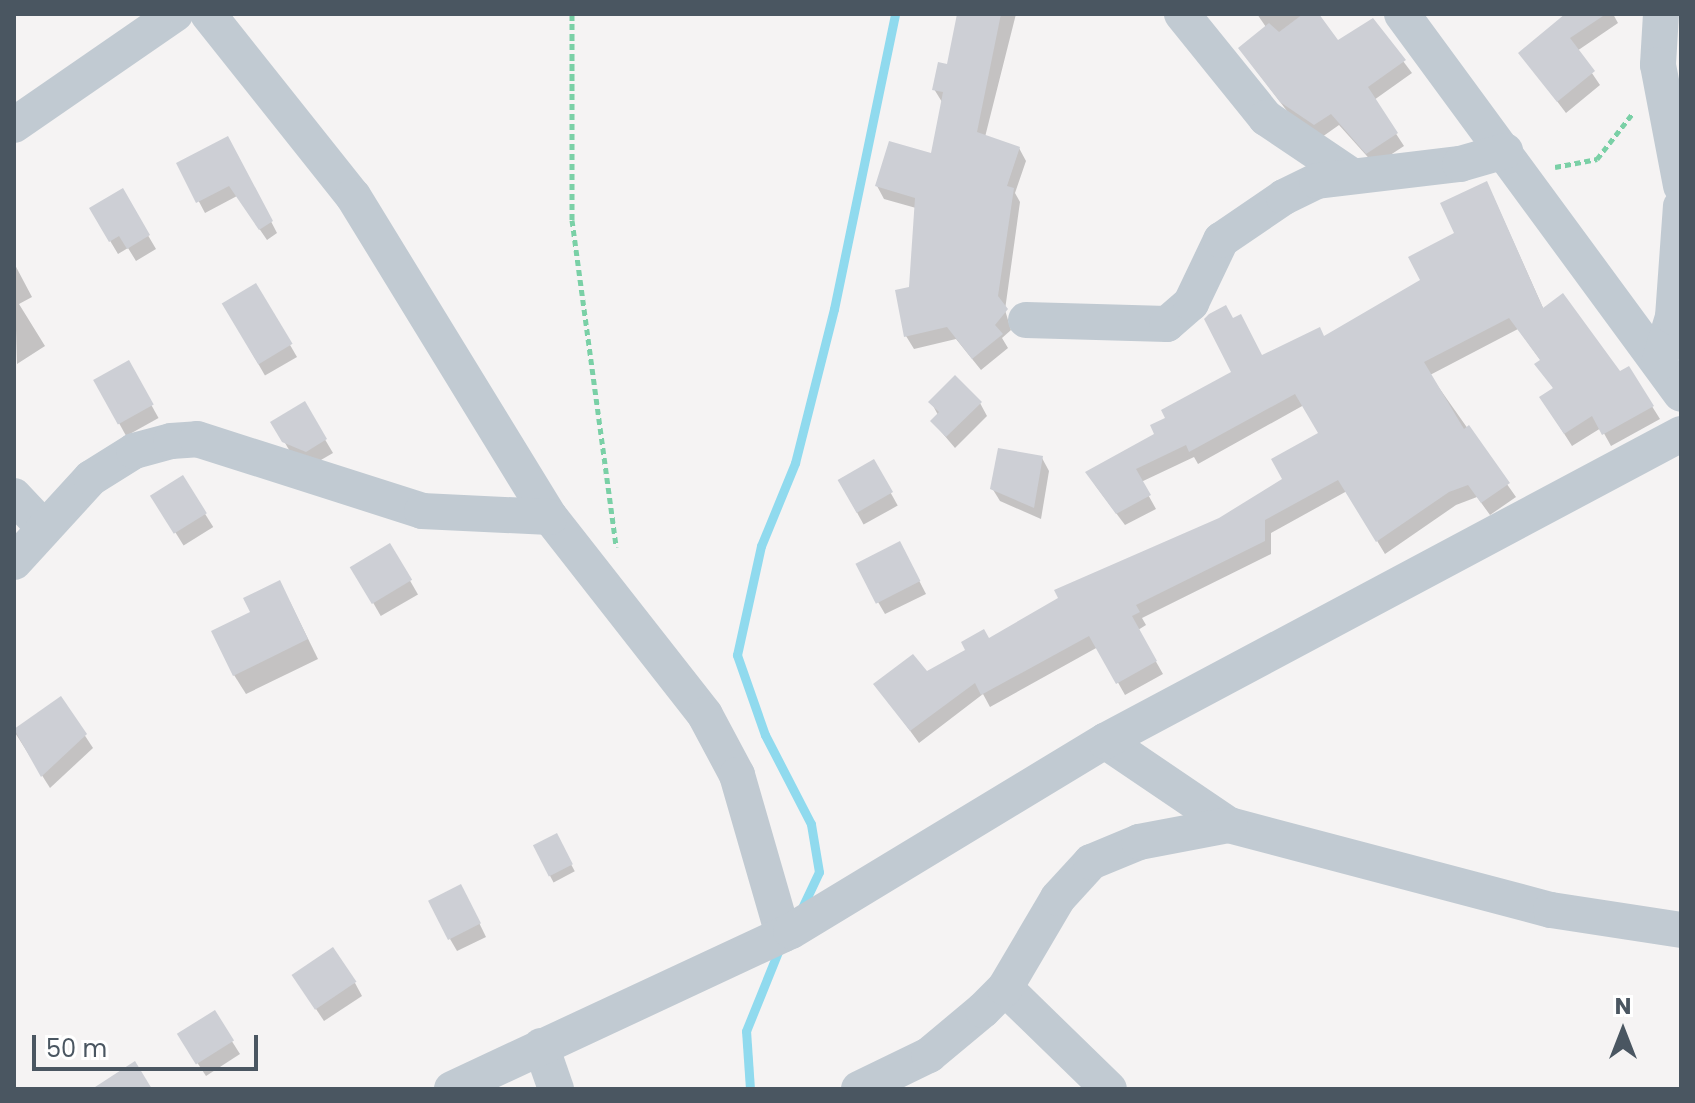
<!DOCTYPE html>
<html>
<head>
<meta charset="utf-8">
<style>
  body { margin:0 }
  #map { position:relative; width:1695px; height:1103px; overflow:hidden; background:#f5f3f3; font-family:Poppins,sans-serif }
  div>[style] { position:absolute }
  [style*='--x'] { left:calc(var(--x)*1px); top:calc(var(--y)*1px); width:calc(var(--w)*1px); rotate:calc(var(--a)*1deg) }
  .shadow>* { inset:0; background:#0003; transform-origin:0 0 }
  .stream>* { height:9px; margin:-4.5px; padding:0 4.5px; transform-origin:4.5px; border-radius:4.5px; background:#90daee }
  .building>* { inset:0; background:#cdcfd5; transform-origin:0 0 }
  .path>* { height:5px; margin-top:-2.5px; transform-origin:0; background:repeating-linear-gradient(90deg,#7ad0a6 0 6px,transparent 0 10px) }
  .minor>* { height:36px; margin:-18px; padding:0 18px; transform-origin:18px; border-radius:18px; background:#c1cad2 }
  span { translate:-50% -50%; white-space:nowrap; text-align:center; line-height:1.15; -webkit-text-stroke:7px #fff; paint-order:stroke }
  .frame { position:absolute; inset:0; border:16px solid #4a5661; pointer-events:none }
  .north { position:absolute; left:1583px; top:991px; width:80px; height:80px; -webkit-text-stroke:6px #fff; paint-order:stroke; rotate:0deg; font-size:22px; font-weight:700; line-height:32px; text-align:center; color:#4a5661 }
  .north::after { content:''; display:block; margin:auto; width:28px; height:36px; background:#4a5661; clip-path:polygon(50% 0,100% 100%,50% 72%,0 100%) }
  .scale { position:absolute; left:32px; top:1035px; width:226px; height:36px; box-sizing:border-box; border:4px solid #4a5661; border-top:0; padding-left:10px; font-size:24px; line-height:28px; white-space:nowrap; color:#4a5661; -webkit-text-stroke:6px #fff; paint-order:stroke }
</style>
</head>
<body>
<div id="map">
  <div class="shadow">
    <div style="clip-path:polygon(959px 14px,1016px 14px,985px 137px,1019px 148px,1026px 161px,1015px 193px,1020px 202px,1005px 310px,1011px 330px,1002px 338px,1008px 348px,981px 370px,956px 339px,914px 349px,906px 336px,916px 208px,884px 199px,877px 186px,932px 156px,942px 102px,934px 89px,949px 66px)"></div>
    <div style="clip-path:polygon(1257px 14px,1317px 14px,1338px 43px,1373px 21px,1412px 73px,1374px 100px,1404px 146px,1375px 165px,1339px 125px,1322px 137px,1290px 115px,1240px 49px,1266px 27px)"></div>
    <div style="clip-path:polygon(1568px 14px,1613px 14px,1618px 23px,1577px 51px,1600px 85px,1566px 113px,1521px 54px)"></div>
    <div style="clip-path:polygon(234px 150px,277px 233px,267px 240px,237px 196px,205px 213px,179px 164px)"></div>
    <div style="clip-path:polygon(122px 191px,156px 249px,136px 261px,128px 248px,118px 254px,91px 209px)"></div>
    <div style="clip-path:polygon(1493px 196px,1544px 310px,1619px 373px,1628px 368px,1660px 419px,1611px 446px,1601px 428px,1572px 446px,1549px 410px,1554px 390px,1541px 361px,1518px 329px,1430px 375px,1516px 497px,1490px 515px,1477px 497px,1456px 505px,1385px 554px,1347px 491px,1271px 533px,1271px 554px,1142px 618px,1146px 625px,1138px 630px,1163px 674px,1125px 695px,1098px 647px,990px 707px,983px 694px,919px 743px,884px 695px,1220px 520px,1285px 480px,1320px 434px,1304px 405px,1198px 464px,1194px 457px,1141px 482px,1156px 509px,1125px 525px,1095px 485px,1234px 372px,1233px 320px,1262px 357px,1324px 339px,1423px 281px)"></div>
    <div style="clip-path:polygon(14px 263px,32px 297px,19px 304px,45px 346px,17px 364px)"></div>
    <div style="left:256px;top:286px;width:82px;height:37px;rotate:60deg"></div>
    <div style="left:128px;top:363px;width:63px;height:37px;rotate:61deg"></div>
    <div style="clip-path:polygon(931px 402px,980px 403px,987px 416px,955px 448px,932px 421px,938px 415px)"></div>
    <div style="clip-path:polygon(304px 404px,333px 453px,314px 464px,292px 455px,273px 422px)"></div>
    <div style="clip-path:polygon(1042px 458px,1049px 471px,1041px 519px,1000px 501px,992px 488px)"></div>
    <div style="left:873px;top:461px;width:51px;height:39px;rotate:61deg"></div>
    <div style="left:182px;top:477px;width:59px;height:35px;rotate:58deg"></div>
    <div style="left:390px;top:546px;width:56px;height:43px;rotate:60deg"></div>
    <div style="clip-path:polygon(907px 557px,926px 594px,885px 614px,878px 602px)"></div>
    <div style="clip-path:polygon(290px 602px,318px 659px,246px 694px,234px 675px,253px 613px)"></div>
    <div style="clip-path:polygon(61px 699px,93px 748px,50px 788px,14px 731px)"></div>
    <div style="left:556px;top:836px;width:40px;height:24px;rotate:62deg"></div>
    <div style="clip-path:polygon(468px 900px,486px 937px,457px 951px,450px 939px)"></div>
    <div style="clip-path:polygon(355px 983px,362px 996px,324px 1021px,302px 988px)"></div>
    <div style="clip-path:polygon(214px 1013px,240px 1054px,206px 1076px,187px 1047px)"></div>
  </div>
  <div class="stream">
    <div style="--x:801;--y:910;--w:42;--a:-64.7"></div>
    <div style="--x:819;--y:872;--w:49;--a:-99.5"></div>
    <div style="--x:811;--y:824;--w:100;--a:-117.3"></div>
    <div style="--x:765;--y:735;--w:85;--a:-109.3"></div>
    <div style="--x:737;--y:655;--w:112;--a:-77.6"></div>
    <div style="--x:761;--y:546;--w:90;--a:-67.7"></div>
    <div style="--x:795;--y:463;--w:159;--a:-75.8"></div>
    <div style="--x:834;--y:309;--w:301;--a:-78.3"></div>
    <div style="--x:750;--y:1089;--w:58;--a:-93.9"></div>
    <div style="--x:746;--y:1031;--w:91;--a:-68"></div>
  </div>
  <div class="building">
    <div style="clip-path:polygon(957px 14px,1001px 14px,977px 132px,1020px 147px,1007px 186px,1014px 188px,998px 296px,1008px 309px,995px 325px,1003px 334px,972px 359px,947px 327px,904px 337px,895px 290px,909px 287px,915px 198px,875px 186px,889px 141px,931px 153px,943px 92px,932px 90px,938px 62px,947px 64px)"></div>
    <div style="clip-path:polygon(1303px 14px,1319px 14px,1338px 40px,1373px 18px,1406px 60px,1368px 87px,1398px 133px,1366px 154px,1331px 114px,1314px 125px,1280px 102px,1238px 48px,1269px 23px,1279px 32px)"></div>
    <div style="clip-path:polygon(1565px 14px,1606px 14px,1570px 38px,1595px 71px,1557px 102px,1518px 53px)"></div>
    <div style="clip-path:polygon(228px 136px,273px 221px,259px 230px,229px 186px,196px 203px,176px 163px)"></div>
    <div style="clip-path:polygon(1487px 181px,1543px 308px,1563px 293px,1620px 371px,1629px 366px,1654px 406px,1602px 435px,1592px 416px,1564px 434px,1539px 397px,1553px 388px,1534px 364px,1540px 360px,1509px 318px,1424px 362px,1464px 429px,1469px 425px,1510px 483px,1481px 503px,1468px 485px,1449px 492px,1376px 542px,1338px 480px,1265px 520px,1265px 541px,1136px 605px,1140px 612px,1132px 616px,1157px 661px,1116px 684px,1089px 636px,981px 695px,975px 683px,910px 731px,873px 684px,913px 654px,927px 671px,965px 650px,961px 642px,984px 629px,989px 638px,1058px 598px,1054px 590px,1219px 518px,1282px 479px,1271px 459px,1318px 433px,1295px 394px,1189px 452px,1186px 445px,1136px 469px,1151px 495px,1116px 514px,1085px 472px,1154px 434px,1150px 425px,1165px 418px,1161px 410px,1231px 372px,1204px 319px,1209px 314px,1226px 305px,1233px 318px,1241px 314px,1262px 355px,1320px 327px,1324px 336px,1420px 280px,1408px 257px,1454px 233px,1440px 203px)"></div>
    <div style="clip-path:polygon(123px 188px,150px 235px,127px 249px,119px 236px,109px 242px,89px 208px)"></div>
    <div style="left:256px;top:283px;width:71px;height:40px;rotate:59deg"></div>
    <div style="left:129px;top:360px;width:51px;height:41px;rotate:61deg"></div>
    <div style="clip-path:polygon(955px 375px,982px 402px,946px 437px,930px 421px,939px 412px,928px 402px)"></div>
    <div style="clip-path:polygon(305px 401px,327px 439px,306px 452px,282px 442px,270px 422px)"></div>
    <div style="clip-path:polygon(998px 448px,1043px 456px,1034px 508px,990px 489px)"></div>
    <div style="left:874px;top:459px;width:38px;height:42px;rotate:60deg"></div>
    <div style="left:183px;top:475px;width:45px;height:39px;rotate:58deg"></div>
    <div style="left:900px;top:541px;width:45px;height:50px;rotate:63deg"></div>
    <div style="left:390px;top:543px;width:43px;height:47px;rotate:59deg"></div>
    <div style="clip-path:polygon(280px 580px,308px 639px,233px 676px,211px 631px,250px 612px,243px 598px)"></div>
    <div style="clip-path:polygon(61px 696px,87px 734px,41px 777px,14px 729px)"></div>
    <div style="left:557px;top:833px;width:35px;height:27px;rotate:63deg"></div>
    <div style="left:461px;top:884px;width:44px;height:37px;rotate:63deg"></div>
    <div style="left:333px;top:947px;width:42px;height:50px;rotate:56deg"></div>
    <div style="left:215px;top:1010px;width:36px;height:45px;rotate:58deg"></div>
    <div style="clip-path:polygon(135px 1061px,152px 1089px,92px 1089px)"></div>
  </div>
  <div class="path">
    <div style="--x:572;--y:14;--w:206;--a:90"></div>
    <div style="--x:572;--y:220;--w:330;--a:82.3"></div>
    <div style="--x:1555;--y:167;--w:43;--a:-10.8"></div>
    <div style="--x:1597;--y:159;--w:58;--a:-52"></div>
  </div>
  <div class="minor">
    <div style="--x:208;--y:14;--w:233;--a:51.5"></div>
    <div style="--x:353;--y:196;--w:377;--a:58.5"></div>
    <div style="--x:550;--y:517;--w:251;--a:51.9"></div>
    <div style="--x:705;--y:715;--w:68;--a:61.9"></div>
    <div style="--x:737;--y:775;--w:166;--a:73.9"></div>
    <div style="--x:1182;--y:14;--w:134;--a:51.1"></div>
    <div style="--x:1266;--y:118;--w:100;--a:34"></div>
    <div style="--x:1402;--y:14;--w:471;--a:53.7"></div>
    <div style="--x:1661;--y:14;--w:51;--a:93.4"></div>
    <div style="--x:1658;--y:65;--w:123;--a:79.2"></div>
    <div style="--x:14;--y:125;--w:196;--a:-34.6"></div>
    <div style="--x:1026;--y:320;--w:141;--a:1.6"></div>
    <div style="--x:1167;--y:324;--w:32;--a:-41"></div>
    <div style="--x:1191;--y:303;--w:70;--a:-64.5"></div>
    <div style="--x:1221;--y:240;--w:76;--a:-34.3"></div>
    <div style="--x:1284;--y:197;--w:37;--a:-26"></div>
    <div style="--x:1317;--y:181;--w:144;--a:-6.8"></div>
    <div style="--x:1460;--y:164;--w:47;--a:-16.1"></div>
    <div style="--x:1659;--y:363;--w:48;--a:-73.1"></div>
    <div style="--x:1673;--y:317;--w:111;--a:-85.9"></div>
    <div style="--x:14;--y:496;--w:44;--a:46.8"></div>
    <div style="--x:14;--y:562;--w:114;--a:-47.5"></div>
    <div style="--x:91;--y:478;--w:51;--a:-32.1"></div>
    <div style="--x:134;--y:451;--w:38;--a:-15"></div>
    <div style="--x:171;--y:441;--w:26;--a:-4"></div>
    <div style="--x:197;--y:439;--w:236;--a:17.7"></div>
    <div style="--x:422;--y:511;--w:128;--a:2.7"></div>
    <div style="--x:1105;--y:741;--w:150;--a:34.1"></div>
    <div style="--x:1229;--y:825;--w:333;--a:14.8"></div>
    <div style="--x:1551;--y:910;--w:132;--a:8.7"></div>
    <div style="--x:1005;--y:988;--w:145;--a:44.2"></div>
    <div style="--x:541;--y:1046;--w:46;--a:70.8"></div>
    <div style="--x:452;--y:1089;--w:374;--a:-25"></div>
    <div style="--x:791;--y:931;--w:367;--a:-31.2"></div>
    <div style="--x:1105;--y:741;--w:653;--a:-28.06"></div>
    <div style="--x:859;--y:1089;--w:78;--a:-25.9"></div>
    <div style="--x:929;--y:1055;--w:70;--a:-39.8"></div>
    <div style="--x:983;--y:1010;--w:31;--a:-45"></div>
    <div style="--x:1005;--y:988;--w:104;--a:-59.5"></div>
    <div style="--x:1058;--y:898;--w:49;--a:-47.5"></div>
    <div style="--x:1091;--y:862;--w:52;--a:-22.6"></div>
    <div style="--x:1139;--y:842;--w:92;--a:-10.7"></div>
  </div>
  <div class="frame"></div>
  <div class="north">N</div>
  <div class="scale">50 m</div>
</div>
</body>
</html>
